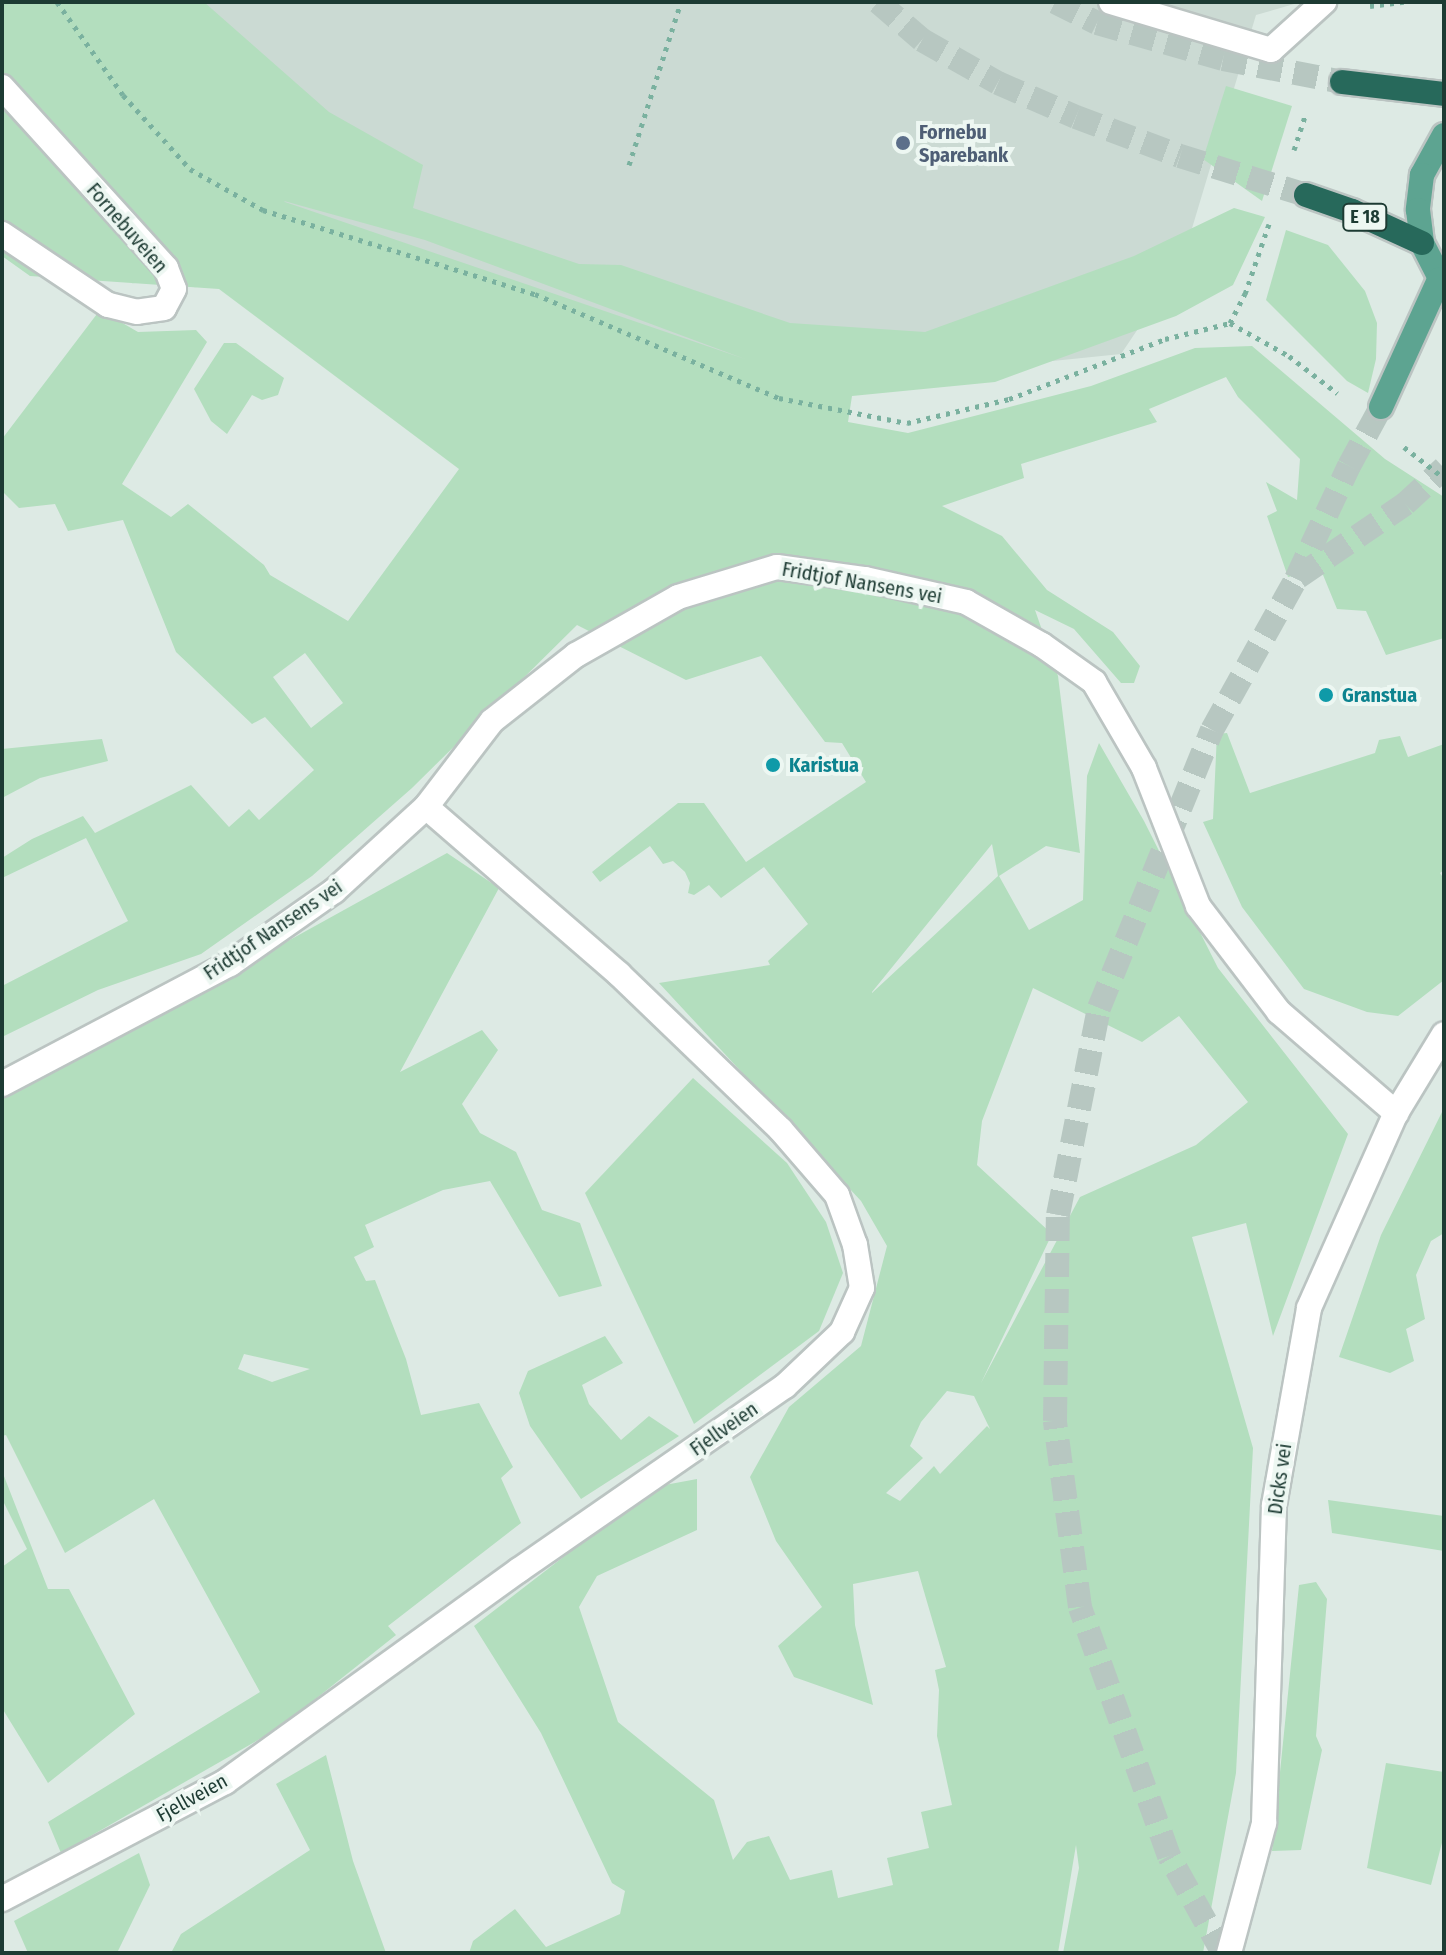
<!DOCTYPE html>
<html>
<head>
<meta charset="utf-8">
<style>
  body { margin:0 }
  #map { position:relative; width:1446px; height:1955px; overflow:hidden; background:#ddeae4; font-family:"Fira Sans Condensed",sans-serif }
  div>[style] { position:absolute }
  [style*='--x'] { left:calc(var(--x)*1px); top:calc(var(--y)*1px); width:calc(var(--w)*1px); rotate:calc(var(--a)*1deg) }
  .built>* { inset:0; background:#cbdad3 }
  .green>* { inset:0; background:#b3debe }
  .major-tunnel>* { height:24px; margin-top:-12px; transform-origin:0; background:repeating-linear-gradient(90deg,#b7c7c1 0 24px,transparent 0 36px) }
  .highway-tunnel>* { height:24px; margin-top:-12px; transform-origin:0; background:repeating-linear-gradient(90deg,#b7c7c1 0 24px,transparent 0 36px) }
  .path>* { height:5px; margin-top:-2.5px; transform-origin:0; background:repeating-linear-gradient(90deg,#7ab19f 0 4px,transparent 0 10px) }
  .roads { filter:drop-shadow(2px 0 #bbc4c2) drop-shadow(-2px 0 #bbc4c2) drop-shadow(0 2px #bbc4c2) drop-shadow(0 -2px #bbc4c2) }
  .minor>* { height:24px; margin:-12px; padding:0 12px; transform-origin:12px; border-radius:12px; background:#fff }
  .major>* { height:24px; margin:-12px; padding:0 12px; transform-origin:12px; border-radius:12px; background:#5da491 }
  .highway>* { height:24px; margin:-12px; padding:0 12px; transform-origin:12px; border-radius:12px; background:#27695b }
  .dots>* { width:22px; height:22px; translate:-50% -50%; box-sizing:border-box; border:4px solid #edf7f2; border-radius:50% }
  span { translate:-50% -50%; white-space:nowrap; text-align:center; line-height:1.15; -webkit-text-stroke:8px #edf7f2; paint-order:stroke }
  .shield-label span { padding:2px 6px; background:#edf7f2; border:2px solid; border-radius:6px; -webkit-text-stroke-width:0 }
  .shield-label { font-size:18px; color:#1d3b33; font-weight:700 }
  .service-label { font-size:20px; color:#4e5e75; font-weight:700 }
  .left { translate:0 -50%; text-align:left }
  .street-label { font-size:20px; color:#1d3b33 }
  .culture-label { font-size:20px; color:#0d838f; font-weight:700 }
  .frame { position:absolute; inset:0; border:4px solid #1d3b33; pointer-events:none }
</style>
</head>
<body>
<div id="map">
  <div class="built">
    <div style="clip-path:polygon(52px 2px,1301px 2px,1256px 15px,1181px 265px,1121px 354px,702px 397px,293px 252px)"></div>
  </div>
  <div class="green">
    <div style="clip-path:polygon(evenodd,2px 2px,204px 2px,329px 112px,423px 165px,413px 208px,579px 264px,621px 265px,790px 323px,925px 332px,1134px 256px,1234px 208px,1265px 217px,1233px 285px,1176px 316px,995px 382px,852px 396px,848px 422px,908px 433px,1091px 386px,1195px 348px,1252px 346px,1385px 459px,1444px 497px,1444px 638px,1386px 655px,1366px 611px,1337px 609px,1321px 570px,1288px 577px,1267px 516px,1277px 511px,1266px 482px,1297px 500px,1300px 459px,1238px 397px,1226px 377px,1149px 409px,1157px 422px,1021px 464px,1024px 478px,942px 506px,1002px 536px,1047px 590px,1113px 632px,1140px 666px,1134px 683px,1121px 683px,1074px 629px,1035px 610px,1058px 676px,1080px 853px,1046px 846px,999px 876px,1029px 930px,1083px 900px,1087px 776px,1099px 743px,1144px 821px,1218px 968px,1348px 1134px,1273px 1336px,1246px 1223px,1192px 1237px,1253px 1448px,1236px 1773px,1203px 1953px,1063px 1953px,1079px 1868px,1076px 1845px,1058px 1953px,469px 1953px,473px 1941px,515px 1909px,546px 1947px,620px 1914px,625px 1891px,612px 1883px,541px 1733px,474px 1626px,654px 1487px,697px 1479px,697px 1530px,597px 1576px,579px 1607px,618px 1722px,714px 1800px,733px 1860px,747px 1842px,769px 1836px,790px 1880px,832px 1870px,838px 1898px,893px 1885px,887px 1858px,929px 1848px,921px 1812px,952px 1805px,937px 1736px,939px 1690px,935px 1670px,946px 1667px,918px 1571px,853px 1584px,855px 1625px,873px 1705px,794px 1677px,778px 1646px,822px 1607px,776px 1541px,750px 1477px,789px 1407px,861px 1346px,887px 1246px,861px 1201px,659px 983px,770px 965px,768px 961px,808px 924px,764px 867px,721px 898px,709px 885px,694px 895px,688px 893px,690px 883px,685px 872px,673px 861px,663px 864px,650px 846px,600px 882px,592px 872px,678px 803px,704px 803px,746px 862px,866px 782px,842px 743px,825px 742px,761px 656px,686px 680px,577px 625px,412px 788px,312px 876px,201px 954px,98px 990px,2px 1037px,2px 986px,128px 921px,86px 838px,2px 878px,2px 858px,32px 839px,83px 816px,95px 833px,191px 785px,229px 827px,249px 809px,259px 820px,314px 770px,265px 717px,252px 724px,176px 652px,123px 520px,68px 531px,55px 504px,19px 508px,2px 491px,2px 439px,100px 310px,138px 332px,196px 330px,207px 342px,122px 484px,171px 517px,188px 504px,264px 565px,270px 575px,348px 621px,459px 469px,219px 289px,30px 276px,2px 256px,2px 2px,284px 201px,425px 240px,745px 359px,285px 202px,284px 201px,2px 2px,305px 653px,343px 703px,311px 728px,273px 677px,305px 653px,2px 2px,992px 844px,998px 876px,872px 993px,872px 992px,992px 844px,2px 2px,1033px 988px,1142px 1042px,1179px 1016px,1248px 1102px,1196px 1145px,1080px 1197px,981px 1383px,1052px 1234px,977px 1165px,982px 1121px,1033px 988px,2px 2px,947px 1391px,974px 1396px,990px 1429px,987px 1426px,940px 1474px,934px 1466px,900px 1501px,886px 1493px,923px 1458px,910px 1446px,921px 1422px,947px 1391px)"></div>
    <div style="clip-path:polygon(1226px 86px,1292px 106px,1262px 201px,1203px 159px)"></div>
    <div style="clip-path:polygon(1286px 230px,1328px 245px,1365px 291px,1377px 323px,1376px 359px,1368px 393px,1347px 381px,1266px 300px)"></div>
    <div style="clip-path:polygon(224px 343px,236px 343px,284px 378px,278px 395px,262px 400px,252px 395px,227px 434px,211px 421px,194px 389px)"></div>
    <div style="clip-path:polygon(1227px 733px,1250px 793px,1375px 753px,1379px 740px,1400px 736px,1408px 757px,1444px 744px,1444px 870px,1440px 873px,1444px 879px,1444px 980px,1398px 1016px,1367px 1012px,1304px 989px,1242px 907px,1203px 822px,1213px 819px,1217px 734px)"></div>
    <div style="clip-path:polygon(102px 739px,108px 761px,40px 778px,2px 798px,2px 749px)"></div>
    <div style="clip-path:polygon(evenodd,447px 853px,499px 888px,400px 1072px,482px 1030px,498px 1050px,462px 1104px,480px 1133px,516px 1152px,542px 1210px,580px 1223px,602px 1286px,559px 1297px,490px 1181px,443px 1190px,365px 1225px,374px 1247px,354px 1257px,366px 1281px,375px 1280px,406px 1359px,421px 1415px,479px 1403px,513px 1467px,501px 1478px,521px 1523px,388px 1626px,396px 1635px,279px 1728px,61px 1853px,48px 1822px,260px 1692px,154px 1499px,65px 1553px,6px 1435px,2px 1436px,2px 1099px,447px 853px,244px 1354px,310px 1369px,272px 1382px,238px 1369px,244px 1354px)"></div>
    <div style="clip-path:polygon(693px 1078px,787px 1163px,826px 1222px,843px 1273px,819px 1331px,694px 1424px,585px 1193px)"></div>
    <div style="clip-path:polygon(1444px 1108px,1444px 1233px,1431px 1241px,1416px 1275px,1425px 1319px,1406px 1329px,1414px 1361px,1390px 1373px,1339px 1357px,1381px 1235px)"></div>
    <div style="clip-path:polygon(605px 1336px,623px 1363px,582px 1385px,589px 1404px,621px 1440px,649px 1416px,679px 1436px,581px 1499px,530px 1426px,519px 1393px,528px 1371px)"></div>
    <div style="clip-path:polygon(2px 1471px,48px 1589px,69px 1589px,135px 1714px,48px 1783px,2px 1708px,2px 1567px,27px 1549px,2px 1499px)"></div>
    <div style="clip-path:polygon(1328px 1500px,1444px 1516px,1444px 1551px,1332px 1533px)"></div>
    <div style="clip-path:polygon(1316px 1582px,1327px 1599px,1316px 1736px,1322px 1750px,1301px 1850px,1272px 1851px,1299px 1585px)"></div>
    <div style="clip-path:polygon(326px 1755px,353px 1861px,386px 1953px,171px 1953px,181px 1934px,310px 1850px,276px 1784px)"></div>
    <div style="clip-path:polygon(1386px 1763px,1444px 1772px,1444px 1835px,1431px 1885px,1367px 1868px)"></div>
    <div style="clip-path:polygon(139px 1853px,150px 1885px,117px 1953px,28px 1953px,14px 1921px)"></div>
  </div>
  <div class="major-tunnel">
    <div style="--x:1298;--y:577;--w:130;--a:-34.3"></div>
    <div style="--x:1405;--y:504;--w:53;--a:-42.7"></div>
    <div style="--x:1223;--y:1953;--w:111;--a:-119.1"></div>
    <div style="--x:1169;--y:1856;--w:264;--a:-109.7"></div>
    <div style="--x:1080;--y:1607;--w:188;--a:-97.7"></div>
    <div style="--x:1055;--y:1421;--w:206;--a:-89.2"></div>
    <div style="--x:1058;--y:1215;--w:211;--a:-78.8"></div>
    <div style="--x:1099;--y:1008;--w:300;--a:-67.9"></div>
    <div style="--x:1212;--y:730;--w:173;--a:-60.9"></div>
    <div style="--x:1296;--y:579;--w:125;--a:-64.9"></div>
    <div style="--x:1349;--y:466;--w:67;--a:-61.5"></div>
  </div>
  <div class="highway-tunnel">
    <div style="--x:878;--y:2;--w:58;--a:40.8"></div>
    <div style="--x:922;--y:40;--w:87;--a:29.5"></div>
    <div style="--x:998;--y:83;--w:85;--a:23.6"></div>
    <div style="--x:1076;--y:117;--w:111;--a:20.6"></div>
    <div style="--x:1180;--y:156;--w:132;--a:17.2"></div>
    <div style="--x:1055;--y:2;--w:47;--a:26.6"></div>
    <div style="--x:1097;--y:23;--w:131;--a:15.9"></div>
    <div style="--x:1223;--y:59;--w:121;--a:10.9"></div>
  </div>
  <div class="path">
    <div style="--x:57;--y:2;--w:114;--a:54.6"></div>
    <div style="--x:123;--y:95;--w:100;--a:47.8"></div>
    <div style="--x:190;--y:169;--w:84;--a:29.3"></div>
    <div style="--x:263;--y:210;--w:285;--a:17.2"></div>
    <div style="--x:535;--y:294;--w:265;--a:23.1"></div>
    <div style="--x:779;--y:398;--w:130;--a:11.1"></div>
    <div style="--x:907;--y:423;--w:105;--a:-13.2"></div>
    <div style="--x:1009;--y:399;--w:167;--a:-21"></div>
    <div style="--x:1165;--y:339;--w:67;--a:-13.8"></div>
    <div style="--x:1230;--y:323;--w:68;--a:29.2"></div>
    <div style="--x:1289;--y:356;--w:61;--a:37.6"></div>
    <div style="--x:1370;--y:6;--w:34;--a:-7"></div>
    <div style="--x:1294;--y:150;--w:38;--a:-72"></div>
    <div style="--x:629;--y:165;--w:171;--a:-72.3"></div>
    <div style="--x:1230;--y:323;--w:33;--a:-63"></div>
    <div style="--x:1245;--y:294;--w:74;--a:-71.1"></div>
    <div style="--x:1404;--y:447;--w:51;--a:37.8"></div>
  </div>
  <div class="roads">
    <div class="minor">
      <div style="--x:1111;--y:2;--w:167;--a:16.7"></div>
      <div style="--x:1271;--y:50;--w:72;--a:-42.2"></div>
      <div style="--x:2;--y:87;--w:244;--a:47.8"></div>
      <div style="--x:166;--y:268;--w:22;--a:69"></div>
      <div style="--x:174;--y:289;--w:21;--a:118"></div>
      <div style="--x:164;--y:308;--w:27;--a:172"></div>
      <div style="--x:137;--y:312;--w:30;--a:-166"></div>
      <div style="--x:108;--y:305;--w:128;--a:-146.2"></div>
      <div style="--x:2;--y:1084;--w:258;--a:-27.8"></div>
      <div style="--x:230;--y:964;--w:127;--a:-35.1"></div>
      <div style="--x:334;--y:891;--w:125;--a:-42.4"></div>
      <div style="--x:426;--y:807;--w:108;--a:-52.5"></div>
      <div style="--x:492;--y:721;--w:107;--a:-38.2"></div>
      <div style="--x:576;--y:655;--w:117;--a:-29.6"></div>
      <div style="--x:678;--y:597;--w:103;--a:-16.9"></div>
      <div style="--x:777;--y:567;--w:89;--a:7.8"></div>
      <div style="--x:865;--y:579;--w:104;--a:12.8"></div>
      <div style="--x:966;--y:602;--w:87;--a:29.5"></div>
      <div style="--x:1042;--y:645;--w:64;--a:35.4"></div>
      <div style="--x:1094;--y:682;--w:99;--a:59.8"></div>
      <div style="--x:1144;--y:768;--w:148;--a:68.6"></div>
      <div style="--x:1198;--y:906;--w:133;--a:52.6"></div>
      <div style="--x:1279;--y:1012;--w:155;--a:40.8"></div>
      <div style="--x:2;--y:1899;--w:252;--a:-27.7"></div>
      <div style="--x:225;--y:1782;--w:362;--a:-35.8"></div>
      <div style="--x:519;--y:1570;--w:323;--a:-34.7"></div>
      <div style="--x:785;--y:1386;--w:79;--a:-43.5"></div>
      <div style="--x:842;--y:1332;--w:48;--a:-65.6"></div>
      <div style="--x:862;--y:1288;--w:44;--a:-99.2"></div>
      <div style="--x:855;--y:1245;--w:53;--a:-109.8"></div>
      <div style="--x:837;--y:1195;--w:87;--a:-130.8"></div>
      <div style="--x:780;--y:1129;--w:223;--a:-136.1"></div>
      <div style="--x:619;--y:974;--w:255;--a:-139.1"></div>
      <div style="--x:1229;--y:1953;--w:135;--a:-74.9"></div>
      <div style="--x:1264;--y:1823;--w:318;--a:-88.2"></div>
      <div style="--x:1274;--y:1505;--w:200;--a:-79.9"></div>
      <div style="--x:1309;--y:1308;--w:214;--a:-66"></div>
      <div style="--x:1396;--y:1113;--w:92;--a:-58.7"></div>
    </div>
    <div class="major">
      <div style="--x:1444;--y:135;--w:46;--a:118.8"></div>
      <div style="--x:1422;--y:175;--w:35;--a:97"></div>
      <div style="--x:1418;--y:210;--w:33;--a:83"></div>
      <div style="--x:1422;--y:243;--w:48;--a:62.9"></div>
      <div style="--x:1381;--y:407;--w:140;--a:-65.5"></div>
    </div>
    <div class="highway">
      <div style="--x:1342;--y:82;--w:103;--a:6.7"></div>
      <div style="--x:1306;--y:195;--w:49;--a:19.2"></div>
      <div style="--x:1352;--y:211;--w:77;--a:24.6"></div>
    </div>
  </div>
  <div class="dots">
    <div style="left:903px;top:143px;background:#5c6f8a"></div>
    <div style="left:1326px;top:695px;background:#0f9aa8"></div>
    <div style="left:773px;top:765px;background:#0f9aa8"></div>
  </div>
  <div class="shield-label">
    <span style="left:1365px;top:217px">E 18</span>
  </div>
  <div class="service-label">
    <span class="left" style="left:919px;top:144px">Fornebu<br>Sparebank</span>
  </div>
  <div class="street-label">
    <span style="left:127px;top:228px;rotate:49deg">Fornebuveien</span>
    <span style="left:862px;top:583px;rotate:10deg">Fridtjof Nansens vei</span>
    <span style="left:273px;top:930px;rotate:-34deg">Fridtjof Nansens vei</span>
    <span style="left:724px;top:1429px;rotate:-35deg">Fjellveien</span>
    <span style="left:1280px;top:1479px;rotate:-82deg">Dicks vei</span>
    <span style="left:192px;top:1798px;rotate:-29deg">Fjellveien</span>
  </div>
  <div class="culture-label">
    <span class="left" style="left:1342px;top:695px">Granstua</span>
    <span class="left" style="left:789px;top:765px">Karistua</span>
  </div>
  <div class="frame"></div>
</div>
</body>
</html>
